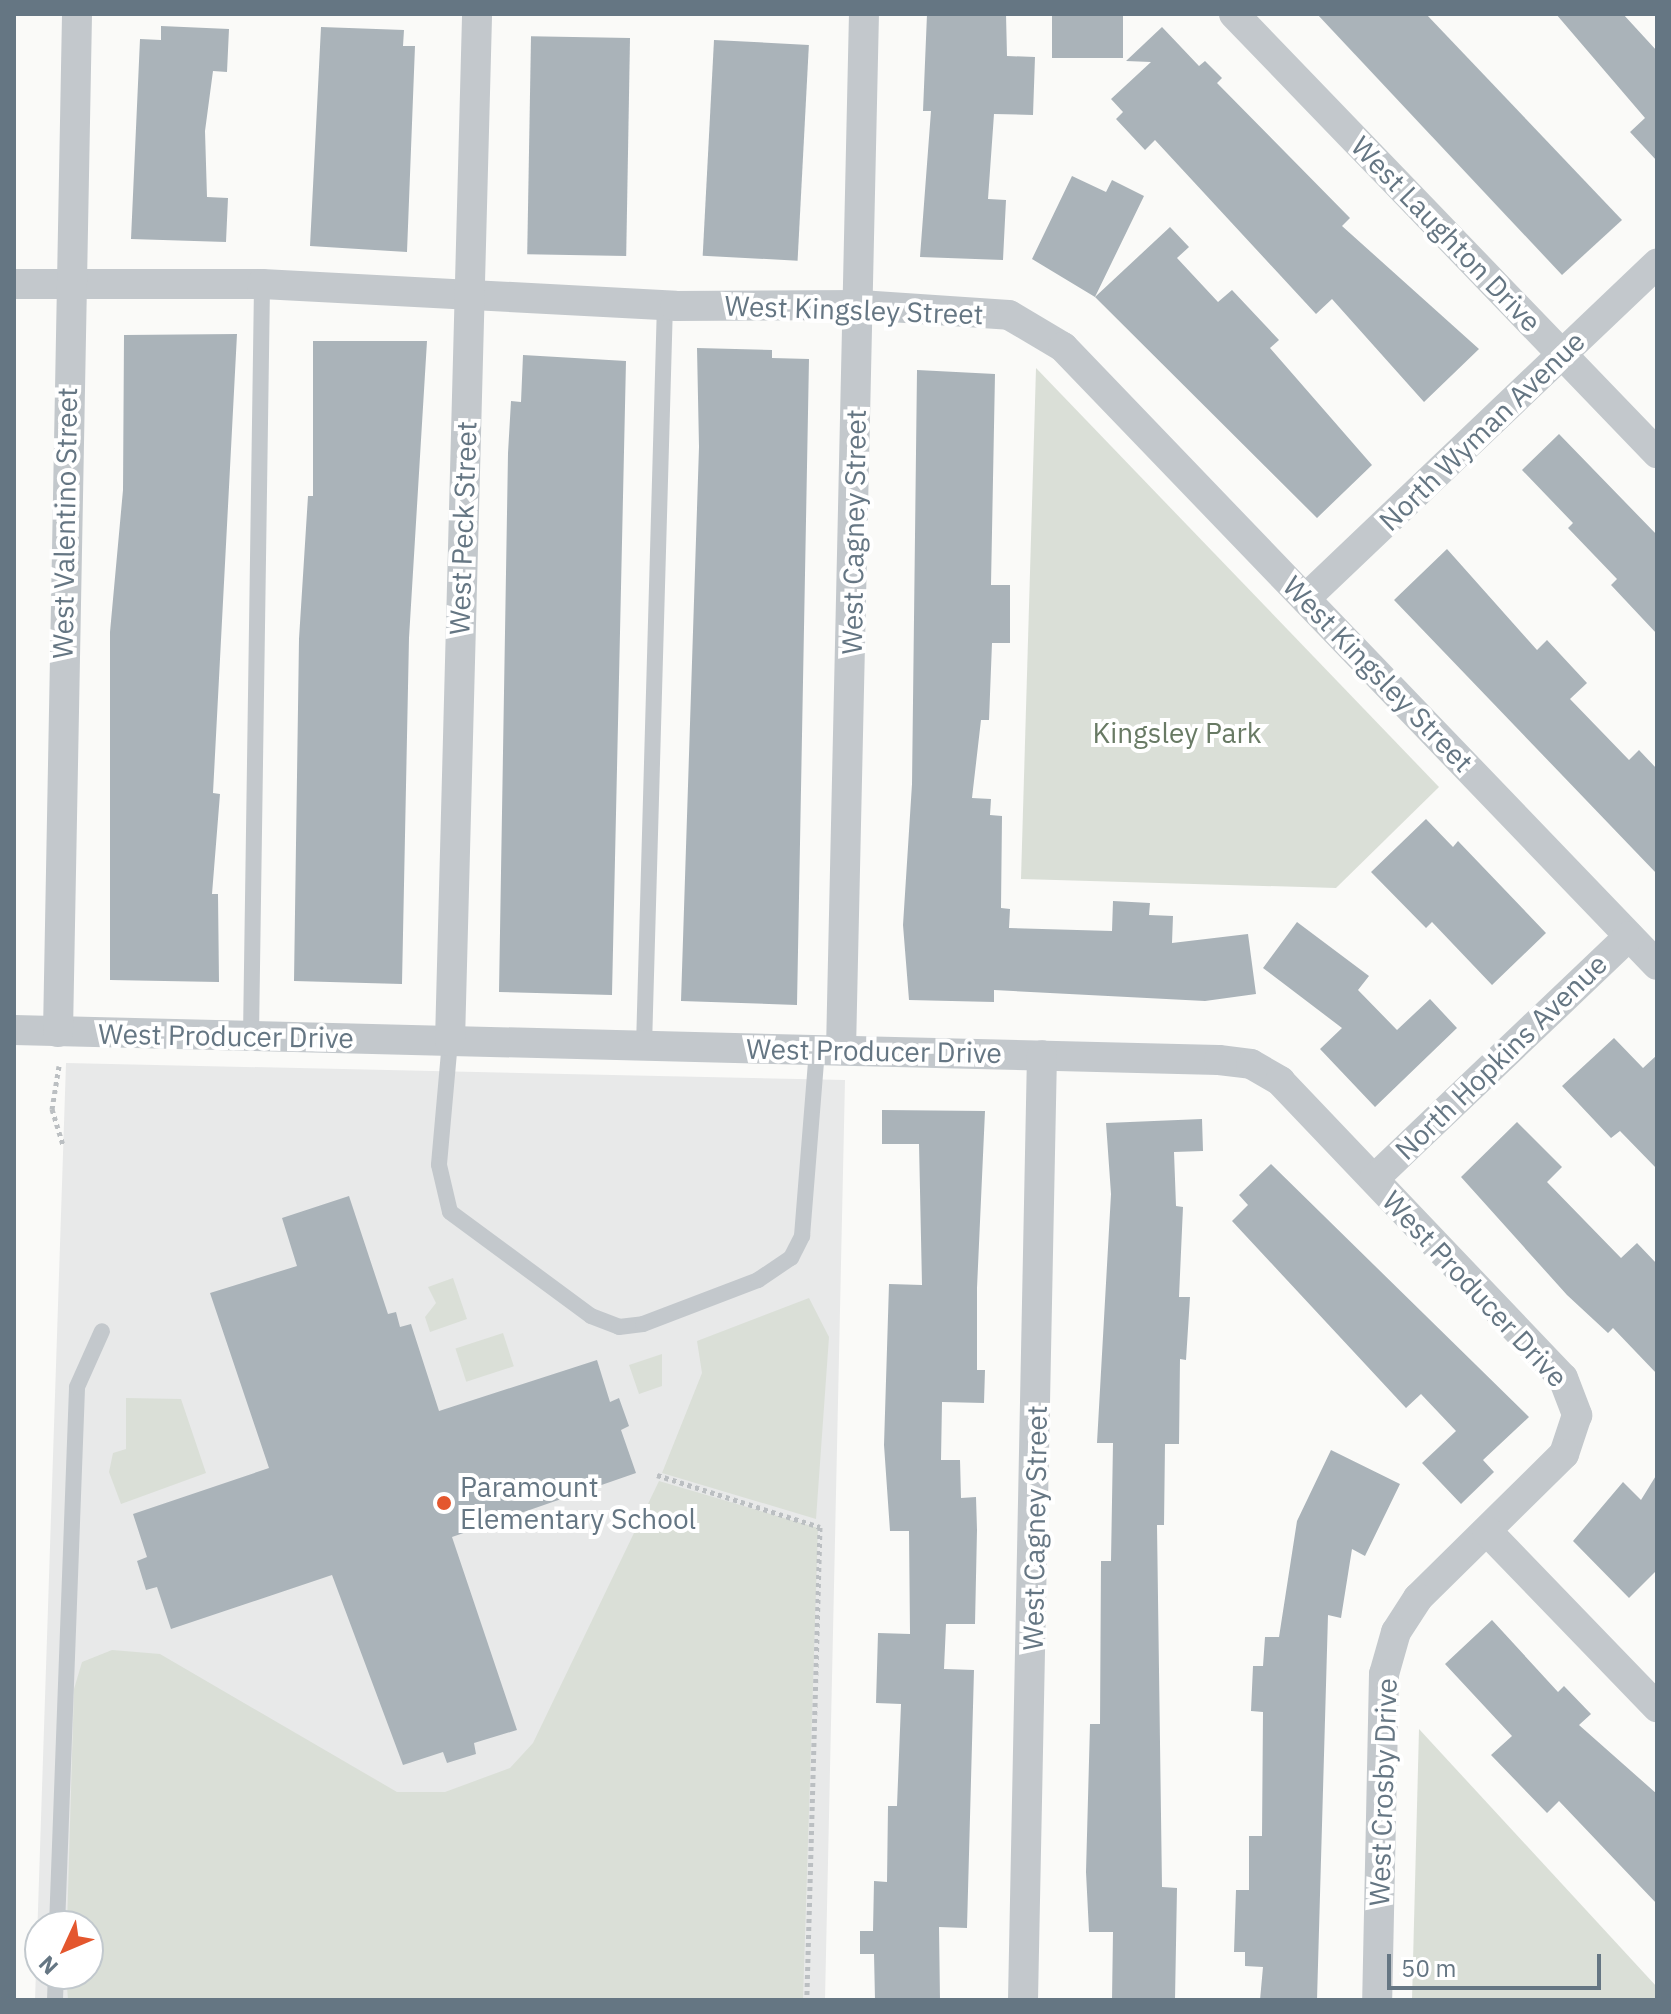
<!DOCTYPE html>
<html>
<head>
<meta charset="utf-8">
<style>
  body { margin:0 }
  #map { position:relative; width:1671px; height:2014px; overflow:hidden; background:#fafaf8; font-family:"IBM Plex Sans",sans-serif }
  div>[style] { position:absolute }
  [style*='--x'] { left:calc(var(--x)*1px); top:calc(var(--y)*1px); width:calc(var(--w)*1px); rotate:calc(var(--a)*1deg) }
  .built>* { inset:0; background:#e8e9e9 }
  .green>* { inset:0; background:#dadfd7; transform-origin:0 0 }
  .building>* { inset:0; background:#aab3b9; transform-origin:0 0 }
  .path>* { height:5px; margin-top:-2.5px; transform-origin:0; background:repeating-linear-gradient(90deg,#bbbfc2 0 4px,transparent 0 8px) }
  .service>* { height:16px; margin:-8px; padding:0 8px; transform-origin:8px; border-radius:8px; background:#c3c8cc }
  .minor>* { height:30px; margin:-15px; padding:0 15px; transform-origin:15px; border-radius:15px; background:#c3c8cc }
  .dots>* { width:22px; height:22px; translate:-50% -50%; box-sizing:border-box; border:4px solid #fff; border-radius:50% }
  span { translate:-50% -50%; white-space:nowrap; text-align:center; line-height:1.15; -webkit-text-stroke:8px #fff; paint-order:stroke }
  .street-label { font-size:28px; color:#657683 }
  .park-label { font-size:28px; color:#687a64 }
  .poi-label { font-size:28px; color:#657683 }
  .left { translate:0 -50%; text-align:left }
  .frame { position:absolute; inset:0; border:16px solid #657683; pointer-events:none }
  .north { position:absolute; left:24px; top:1910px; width:80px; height:80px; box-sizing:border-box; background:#fff; border:2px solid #c1c8cd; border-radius:50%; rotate:226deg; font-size:22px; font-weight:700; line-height:32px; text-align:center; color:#657683 }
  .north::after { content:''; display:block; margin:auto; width:28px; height:36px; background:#e4572e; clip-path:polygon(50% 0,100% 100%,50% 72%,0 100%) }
  .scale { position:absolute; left:1387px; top:1954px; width:214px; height:36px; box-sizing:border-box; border:4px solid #657683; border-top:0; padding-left:10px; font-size:24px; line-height:28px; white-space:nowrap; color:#657683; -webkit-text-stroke:6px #fff; paint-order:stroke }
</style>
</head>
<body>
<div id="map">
  <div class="built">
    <div style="clip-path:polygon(evenodd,66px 1063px,845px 1080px,825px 2000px,35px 2000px,66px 1063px,40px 1926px,88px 1926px,88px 1974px,40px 1974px,40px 1926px)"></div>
  </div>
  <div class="green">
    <div style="clip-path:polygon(1036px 368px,1439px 787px,1336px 888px,1021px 879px)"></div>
    <div style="clip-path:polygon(453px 1278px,467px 1319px,430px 1332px,425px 1317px,436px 1303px,428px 1287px)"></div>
    <div style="clip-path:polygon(809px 1298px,829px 1337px,816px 1519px,662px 1473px,702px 1373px,697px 1341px)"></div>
    <div style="left:503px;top:1333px;width:35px;height:50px;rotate:72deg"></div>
    <div style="clip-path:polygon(662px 1354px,662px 1386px,639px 1394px,629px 1365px)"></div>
    <div style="clip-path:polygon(126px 1398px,181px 1399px,206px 1473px,121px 1504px,109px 1472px,113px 1453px,126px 1449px)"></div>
    <div style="clip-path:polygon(659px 1481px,818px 1528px,803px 2000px,68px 2000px,66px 1974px,88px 1974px,88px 1926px,67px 1926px,74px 1689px,82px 1662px,112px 1650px,160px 1654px,397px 1792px,445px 1792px,510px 1768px,533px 1743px)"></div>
    <div style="clip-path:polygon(1419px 1729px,1657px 1987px,1657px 2000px,1412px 2000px)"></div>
  </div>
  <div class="building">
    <div style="clip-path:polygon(927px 14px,1006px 14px,1007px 56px,1035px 57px,1033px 115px,994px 114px,988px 199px,1006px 200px,1003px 260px,920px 257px,931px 111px,923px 111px)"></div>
    <div style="left:1052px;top:14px;width:71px;height:44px"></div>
    <div style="clip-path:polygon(1317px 14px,1426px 14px,1622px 220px,1562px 275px)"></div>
    <div style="clip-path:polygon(1556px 14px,1623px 14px,1657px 51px,1657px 161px,1630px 132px,1645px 118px)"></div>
    <div style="clip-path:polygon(161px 26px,229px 29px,227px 72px,213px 71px,205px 131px,207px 197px,228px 198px,226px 242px,131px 239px,140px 39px,161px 40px)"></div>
    <div style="clip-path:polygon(321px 27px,404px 30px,403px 46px,415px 46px,407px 252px,310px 246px)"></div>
    <div style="clip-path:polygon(1162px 27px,1199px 66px,1205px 61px,1222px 78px,1217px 83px,1350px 218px,1342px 226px,1479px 349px,1424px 402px,1332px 299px,1316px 314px,1155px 140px,1145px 150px,1116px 119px,1123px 112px,1111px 99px,1151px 62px,1126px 61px)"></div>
    <div style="left:630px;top:38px;width:218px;height:99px;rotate:91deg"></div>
    <div style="left:714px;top:40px;width:95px;height:216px;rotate:3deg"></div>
    <div style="clip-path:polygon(1072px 176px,1106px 192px,1112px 180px,1144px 196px,1095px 297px,1032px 259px)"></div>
    <div style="clip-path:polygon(1170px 227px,1189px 247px,1177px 258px,1218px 302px,1232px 290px,1279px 340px,1270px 348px,1372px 465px,1317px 518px,1095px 297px)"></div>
    <div style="clip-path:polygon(237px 334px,213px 793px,220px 794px,212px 894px,218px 894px,219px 982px,110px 980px,110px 632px,123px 490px,124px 335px)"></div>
    <div style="clip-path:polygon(313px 341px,427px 341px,409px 638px,402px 984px,294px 981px,299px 639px,308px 496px,313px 496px)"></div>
    <div style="clip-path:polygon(697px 348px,772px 350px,772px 358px,809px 359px,797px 1005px,681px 1001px,699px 447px)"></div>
    <div style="clip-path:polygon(523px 355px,626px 361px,612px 995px,499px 992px,508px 453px,511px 401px,521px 402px)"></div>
    <div style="clip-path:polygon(917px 370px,995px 374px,991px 585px,1010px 585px,1010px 643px,992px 643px,989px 720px,981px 720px,972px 798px,991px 799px,990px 815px,1002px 816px,1001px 908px,1010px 909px,1009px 928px,1112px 931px,1113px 901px,1150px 903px,1149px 915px,1173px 916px,1172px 943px,1248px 934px,1256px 994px,1205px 1001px,994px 990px,994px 1002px,909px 1000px,903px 925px,912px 784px)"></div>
    <div style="clip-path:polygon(1559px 434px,1657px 535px,1657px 634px,1611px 585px,1617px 579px,1568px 528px,1573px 523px,1522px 470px)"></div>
    <div style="clip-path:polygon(1447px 549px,1537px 650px,1547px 640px,1587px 683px,1570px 699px,1629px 760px,1639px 750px,1657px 769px,1657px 874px,1394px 600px)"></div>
    <div style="clip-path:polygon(1426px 819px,1453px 847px,1458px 841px,1546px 933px,1492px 985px,1432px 922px,1426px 928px,1371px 872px)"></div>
    <div style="clip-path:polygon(1297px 922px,1369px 976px,1358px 990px,1397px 1030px,1430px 999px,1457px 1028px,1375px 1107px,1320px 1049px,1342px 1028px,1263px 968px)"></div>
    <div style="clip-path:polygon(1614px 1038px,1643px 1068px,1657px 1055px,1657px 1169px,1620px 1131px,1611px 1138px,1562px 1086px)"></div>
    <div style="clip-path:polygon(882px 1110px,985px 1111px,977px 1288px,977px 1370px,985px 1370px,984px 1403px,942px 1402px,941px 1460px,960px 1460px,961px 1498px,976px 1497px,977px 1530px,975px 1624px,946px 1624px,944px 1669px,974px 1670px,967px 1928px,939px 1927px,940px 2000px,875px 2000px,874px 1954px,860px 1954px,860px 1931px,873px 1931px,874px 1881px,887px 1882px,888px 1806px,897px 1806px,901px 1704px,876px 1703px,878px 1633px,910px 1634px,909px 1531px,890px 1531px,884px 1445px,889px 1284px,922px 1285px,919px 1144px,882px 1144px)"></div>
    <div style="clip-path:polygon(1202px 1119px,1203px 1151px,1174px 1152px,1176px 1206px,1183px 1207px,1179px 1297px,1190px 1297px,1186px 1360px,1180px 1359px,1179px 1444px,1165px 1444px,1164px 1525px,1157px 1525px,1162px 1887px,1177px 1888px,1175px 2000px,1112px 2000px,1113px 1932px,1089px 1932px,1086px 1872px,1090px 1724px,1100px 1724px,1101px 1561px,1111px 1561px,1113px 1443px,1097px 1443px,1111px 1194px,1106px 1123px)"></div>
    <div style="clip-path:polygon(1517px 1122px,1562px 1167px,1547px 1182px,1621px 1258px,1637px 1243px,1657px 1264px,1657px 1374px,1613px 1328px,1608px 1333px,1567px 1295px,1461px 1177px)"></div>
    <div style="clip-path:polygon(1271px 1164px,1529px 1417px,1483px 1460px,1494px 1472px,1461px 1504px,1422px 1463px,1456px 1431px,1421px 1394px,1406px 1408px,1232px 1221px,1248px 1205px,1239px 1195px)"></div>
    <div style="clip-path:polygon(349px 1196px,388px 1314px,396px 1312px,400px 1327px,411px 1324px,439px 1411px,597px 1360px,610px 1402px,619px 1398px,629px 1426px,621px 1430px,636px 1473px,452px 1537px,517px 1730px,474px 1743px,476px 1754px,447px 1763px,443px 1752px,403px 1765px,332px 1575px,171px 1629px,157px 1587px,146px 1590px,137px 1561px,147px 1557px,133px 1514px,269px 1468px,210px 1293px,297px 1266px,282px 1218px)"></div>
    <div style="clip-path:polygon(1331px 1450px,1400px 1484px,1365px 1556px,1352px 1549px,1341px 1618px,1328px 1615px,1317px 2000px,1260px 2000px,1263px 1967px,1245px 1966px,1245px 1952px,1234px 1952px,1236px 1890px,1249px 1890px,1249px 1836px,1262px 1836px,1263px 1712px,1251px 1711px,1253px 1666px,1263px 1666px,1265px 1637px,1279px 1637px,1297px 1521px)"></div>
    <div style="clip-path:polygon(1657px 1474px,1657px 1570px,1629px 1598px,1573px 1541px,1623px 1482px,1641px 1500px)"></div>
    <div style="clip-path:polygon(1492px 1620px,1558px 1692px,1564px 1686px,1591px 1714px,1579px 1725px,1657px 1794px,1657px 1904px,1559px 1801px,1547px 1813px,1491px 1755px,1512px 1736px,1445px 1664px)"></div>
  </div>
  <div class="path">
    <div style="--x:59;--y:1066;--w:44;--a:99.2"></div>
    <div style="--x:52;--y:1109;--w:37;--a:73"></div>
    <div style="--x:657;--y:1475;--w:171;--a:17.7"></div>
    <div style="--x:820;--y:1527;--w:473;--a:91.6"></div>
  </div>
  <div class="service">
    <div style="--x:251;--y:1036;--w:752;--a:-89.16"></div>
    <div style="--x:450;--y:1041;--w:124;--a:95.1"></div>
    <div style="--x:439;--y:1165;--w:48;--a:76.8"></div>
    <div style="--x:450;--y:1212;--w:175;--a:36.4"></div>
    <div style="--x:591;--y:1316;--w:30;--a:21"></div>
    <div style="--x:619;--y:1327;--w:24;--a:-7"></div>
    <div style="--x:643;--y:1324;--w:123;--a:-20.9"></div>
    <div style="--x:758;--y:1280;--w:40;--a:-34"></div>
    <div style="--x:791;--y:1258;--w:25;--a:-63"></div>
    <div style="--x:802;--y:1236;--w:187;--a:-85.4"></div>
    <div style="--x:644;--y:1046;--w:741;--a:-88.38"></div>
    <div style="--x:57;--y:1926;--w:539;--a:-87.87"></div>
    <div style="--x:77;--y:1387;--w:61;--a:-65.9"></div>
    <div style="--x:55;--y:2000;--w:26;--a:-88"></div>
  </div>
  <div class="minor">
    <div style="--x:1234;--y:14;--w:610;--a:46.06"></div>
    <div style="--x:14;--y:284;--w:248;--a:0"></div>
    <div style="--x:262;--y:284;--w:414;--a:3"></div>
    <div style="--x:675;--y:306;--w:185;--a:-0.3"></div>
    <div style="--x:860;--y:305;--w:149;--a:3.8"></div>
    <div style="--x:1009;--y:315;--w:63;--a:30.7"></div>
    <div style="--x:1063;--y:347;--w:857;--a:46.13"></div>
    <div style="--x:1306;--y:598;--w:485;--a:-43.6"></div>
    <div style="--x:14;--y:1030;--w:1205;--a:1.43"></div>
    <div style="--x:1219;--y:1060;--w:32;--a:7"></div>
    <div style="--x:1251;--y:1064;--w:34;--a:30"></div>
    <div style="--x:1280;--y:1081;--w:410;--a:46.4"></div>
    <div style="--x:1563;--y:1378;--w:40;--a:69"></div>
    <div style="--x:1577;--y:1415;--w:41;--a:108.4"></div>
    <div style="--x:1564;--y:1454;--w:205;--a:135.4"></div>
    <div style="--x:1418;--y:1598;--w:40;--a:122.9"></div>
    <div style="--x:1396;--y:1632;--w:44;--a:105.9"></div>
    <div style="--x:1384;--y:1674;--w:326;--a:91.2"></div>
    <div style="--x:58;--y:1032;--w:1018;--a:-88.93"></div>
    <div style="--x:450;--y:1041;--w:1027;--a:-88.49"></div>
    <div style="--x:841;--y:1050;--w:1036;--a:-88.73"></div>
    <div style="--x:1374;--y:1179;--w:352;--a:-43.6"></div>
    <div style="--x:1487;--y:1531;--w:245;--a:46"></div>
    <div style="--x:1023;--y:2000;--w:945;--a:-88.85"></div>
  </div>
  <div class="dots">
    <div style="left:444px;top:1503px;background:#e4572e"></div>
  </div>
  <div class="street-label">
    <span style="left:1446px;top:234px;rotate:46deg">West Laughton Drive</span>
    <span style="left:854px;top:310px;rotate:2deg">West Kingsley Street</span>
    <span style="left:1482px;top:431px;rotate:-44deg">North Wyman Avenue</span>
    <span style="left:65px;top:523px;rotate:-89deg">West Valentino Street</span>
    <span style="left:463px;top:528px;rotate:-88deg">West Peck Street</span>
    <span style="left:854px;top:532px;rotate:-89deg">West Cagney Street</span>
    <span style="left:1378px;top:674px;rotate:46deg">West Kingsley Street</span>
    <span style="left:226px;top:1036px;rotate:1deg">West Producer Drive</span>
    <span style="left:874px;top:1051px;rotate:1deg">West Producer Drive</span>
    <span style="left:1501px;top:1057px;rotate:-44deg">North Hopkins Avenue</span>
    <span style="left:1475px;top:1289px;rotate:47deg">West Producer Drive</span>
    <span style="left:1035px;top:1528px;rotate:-89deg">West Cagney Street</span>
    <span style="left:1383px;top:1792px;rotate:-88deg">West Crosby Drive</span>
  </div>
  <div class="park-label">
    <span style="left:1177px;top:733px">Kingsley Park</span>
  </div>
  <div class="poi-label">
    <span class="left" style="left:460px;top:1503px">Paramount<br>Elementary School</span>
  </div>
  <div class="frame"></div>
  <div class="north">N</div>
  <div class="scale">50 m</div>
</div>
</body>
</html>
